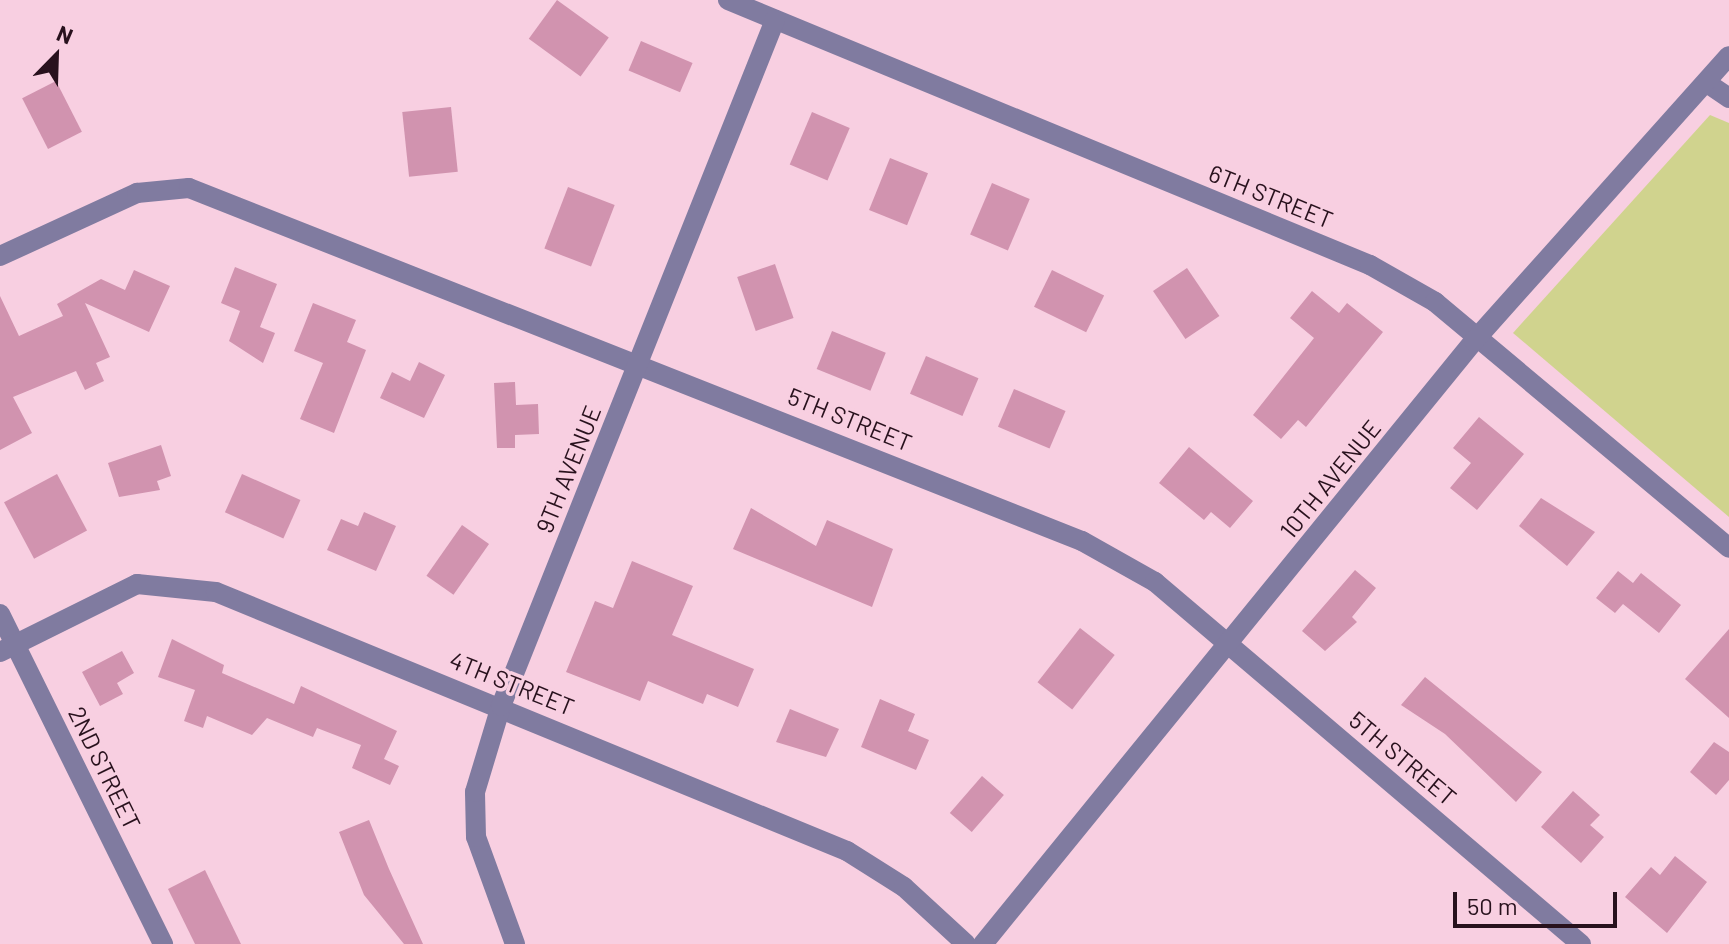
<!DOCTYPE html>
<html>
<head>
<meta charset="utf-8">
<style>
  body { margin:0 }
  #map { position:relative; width:1729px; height:944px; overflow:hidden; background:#f8cfe1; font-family:Barlow,sans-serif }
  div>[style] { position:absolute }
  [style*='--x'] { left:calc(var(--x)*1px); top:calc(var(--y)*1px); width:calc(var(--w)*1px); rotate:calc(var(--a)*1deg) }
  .green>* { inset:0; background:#d0d38e }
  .building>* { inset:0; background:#d193af; transform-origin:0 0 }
  .minor>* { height:20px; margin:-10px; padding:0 10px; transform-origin:10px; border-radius:10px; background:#807ba0 }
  span { translate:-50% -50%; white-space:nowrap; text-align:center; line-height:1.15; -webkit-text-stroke:7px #f8cfe1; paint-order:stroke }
  .street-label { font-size:24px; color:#28111d }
  .north { position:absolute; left:16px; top:16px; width:80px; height:80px; -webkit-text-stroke:6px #f8cfe1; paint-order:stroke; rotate:23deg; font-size:22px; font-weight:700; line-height:32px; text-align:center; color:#28111d }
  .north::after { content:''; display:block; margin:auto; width:28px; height:36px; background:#28111d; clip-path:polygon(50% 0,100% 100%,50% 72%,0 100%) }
  .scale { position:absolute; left:1453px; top:892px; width:164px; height:36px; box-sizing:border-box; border:4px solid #28111d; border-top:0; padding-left:10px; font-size:24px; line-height:28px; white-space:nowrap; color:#28111d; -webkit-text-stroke:6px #f8cfe1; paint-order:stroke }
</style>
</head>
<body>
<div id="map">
  <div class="green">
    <div style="clip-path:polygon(1710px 115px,1729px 123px,1729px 517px,1513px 333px)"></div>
  </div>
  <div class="building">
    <div style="left:557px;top:0;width:64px;height:48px;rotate:36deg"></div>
    <div style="left:641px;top:41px;width:56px;height:32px;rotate:23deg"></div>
    <div style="left:56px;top:81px;width:57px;height:38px;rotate:63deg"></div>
    <div style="left:451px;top:107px;width:65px;height:49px;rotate:84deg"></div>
    <div style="left:812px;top:112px;width:41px;height:57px;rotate:23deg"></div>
    <div style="left:890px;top:158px;width:41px;height:56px;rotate:22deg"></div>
    <div style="left:992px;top:183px;width:41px;height:56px;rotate:23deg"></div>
    <div style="left:568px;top:187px;width:50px;height:66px;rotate:21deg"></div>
    <div style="left:775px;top:264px;width:57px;height:40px;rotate:71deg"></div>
    <div style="clip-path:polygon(235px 267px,277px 284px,260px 327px,275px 333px,263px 363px,229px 341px,240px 311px,221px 303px)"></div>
    <div style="left:1187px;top:268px;width:58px;height:41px;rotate:56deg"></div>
    <div style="clip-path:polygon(134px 270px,170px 286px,149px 332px,85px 303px,110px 357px,96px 363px,104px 381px,85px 390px,76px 371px,13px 397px,32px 433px,0 450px,0 296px,19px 336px,63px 316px,57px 304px,101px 279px,125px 290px)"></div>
    <div style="left:1052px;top:270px;width:58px;height:41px;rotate:26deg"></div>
    <div style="clip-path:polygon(1312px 291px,1339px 313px,1347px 303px,1383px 332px,1306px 427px,1298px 420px,1281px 439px,1253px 415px,1314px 338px,1290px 318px)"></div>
    <div style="clip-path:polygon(313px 303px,356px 320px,347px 342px,366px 350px,334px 433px,300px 419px,323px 363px,294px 351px)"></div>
    <div style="left:832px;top:331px;width:58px;height:41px;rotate:22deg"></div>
    <div style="left:926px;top:356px;width:57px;height:41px;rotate:23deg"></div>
    <div style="clip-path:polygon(419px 362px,445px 375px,424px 418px,380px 398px,392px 372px,410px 381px)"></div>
    <div style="clip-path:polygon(515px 382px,516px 405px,538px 404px,539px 434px,515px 435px,515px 448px,497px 448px,494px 383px)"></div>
    <div style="left:1014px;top:389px;width:56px;height:41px;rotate:23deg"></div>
    <div style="clip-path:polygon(1479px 417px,1524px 454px,1477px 510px,1450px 488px,1471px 463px,1453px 448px)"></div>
    <div style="clip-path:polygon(161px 445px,171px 476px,157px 481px,160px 490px,119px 497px,108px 463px)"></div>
    <div style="clip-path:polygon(1189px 447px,1253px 501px,1230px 528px,1211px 512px,1204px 520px,1159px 483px)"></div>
    <div style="left:57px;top:474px;width:64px;height:60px;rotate:62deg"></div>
    <div style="left:242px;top:474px;width:64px;height:42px;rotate:24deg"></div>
    <div style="clip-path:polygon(1541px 498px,1595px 532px,1567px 566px,1519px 526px)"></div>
    <div style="clip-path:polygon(751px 508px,816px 546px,827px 520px,893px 549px,872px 607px,733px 549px)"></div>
    <div style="clip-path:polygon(364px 512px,396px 526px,376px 571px,327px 550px,341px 519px,358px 526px)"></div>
    <div style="left:462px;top:525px;width:33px;height:62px;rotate:35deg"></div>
    <div style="clip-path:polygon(632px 561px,693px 586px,672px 635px,754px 669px,738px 707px,707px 694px,703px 704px,648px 681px,640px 701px,566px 672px,595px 601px,613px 608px)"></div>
    <div style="clip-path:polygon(1355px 570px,1376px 588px,1352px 617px,1357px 622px,1325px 651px,1302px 631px)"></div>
    <div style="clip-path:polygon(1618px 571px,1633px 583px,1641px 573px,1681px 605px,1659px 633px,1623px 604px,1615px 613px,1596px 598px)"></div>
    <div style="left:1080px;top:628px;width:44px;height:69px;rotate:38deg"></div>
    <div style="clip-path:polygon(1729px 629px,1729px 718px,1685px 679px)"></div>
    <div style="clip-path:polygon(172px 639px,224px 665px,222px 673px,294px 704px,301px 686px,397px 731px,384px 759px,399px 766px,390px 785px,352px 768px,361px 745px,317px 728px,313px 737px,267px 718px,252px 735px,207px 716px,203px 728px,184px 721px,195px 690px,158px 677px)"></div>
    <div style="clip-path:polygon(122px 651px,134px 673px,117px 683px,123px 694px,100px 706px,82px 672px)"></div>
    <div style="clip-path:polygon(1425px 677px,1542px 772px,1516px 802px,1445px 734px,1401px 705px)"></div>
    <div style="clip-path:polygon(880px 699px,915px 714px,908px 731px,929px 740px,916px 770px,861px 747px)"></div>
    <div style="clip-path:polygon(790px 709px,839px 729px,826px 757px,776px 742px)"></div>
    <div style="clip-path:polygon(1714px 742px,1729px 752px,1729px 780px,1716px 795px,1690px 772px)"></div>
    <div style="left:982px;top:776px;width:29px;height:49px;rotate:41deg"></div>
    <div style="clip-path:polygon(1573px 791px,1600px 815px,1590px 825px,1604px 837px,1581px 863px,1541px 827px)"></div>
    <div style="clip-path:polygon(369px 820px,389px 869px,423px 944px,404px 944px,364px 895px,339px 832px)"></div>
    <div style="clip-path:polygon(1675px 856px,1707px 882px,1667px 933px,1625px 897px,1651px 867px,1660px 875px)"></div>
    <div style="clip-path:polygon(205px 870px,241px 944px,195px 944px,168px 889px)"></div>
  </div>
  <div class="minor">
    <div style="--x:728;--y:0;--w:695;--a:22.43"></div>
    <div style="--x:1370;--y:265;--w:75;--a:29.6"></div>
    <div style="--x:1435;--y:302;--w:383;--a:39.9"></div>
    <div style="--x:1707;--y:83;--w:27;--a:34"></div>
    <div style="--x:0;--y:256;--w:151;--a:-24.7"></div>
    <div style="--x:137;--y:193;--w:52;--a:-5.5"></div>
    <div style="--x:189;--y:188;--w:960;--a:21.57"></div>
    <div style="--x:1082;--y:541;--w:84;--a:29.3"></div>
    <div style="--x:1155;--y:582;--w:559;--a:40.36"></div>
    <div style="--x:0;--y:614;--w:368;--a:63.7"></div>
    <div style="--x:0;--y:652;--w:153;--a:-26.4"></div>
    <div style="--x:137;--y:584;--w:79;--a:5.8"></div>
    <div style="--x:216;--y:592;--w:682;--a:22.32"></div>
    <div style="--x:847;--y:851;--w:67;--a:32.3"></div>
    <div style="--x:904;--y:887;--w:84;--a:42.6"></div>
    <div style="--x:515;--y:944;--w:114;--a:-110"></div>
    <div style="--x:476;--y:837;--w:45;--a:-91.3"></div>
    <div style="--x:475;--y:792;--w:90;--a:-73.2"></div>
    <div style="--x:501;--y:706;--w:739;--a:-68.23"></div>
    <div style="--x:983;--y:944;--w:778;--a:-50.85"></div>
    <div style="--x:1474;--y:341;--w:382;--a:-48.2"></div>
  </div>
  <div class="street-label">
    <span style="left:1271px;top:196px;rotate:22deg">6TH STREET</span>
    <span style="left:850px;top:419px;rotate:22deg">5TH STREET</span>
    <span style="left:568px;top:469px;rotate:-68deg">9TH AVENUE</span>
    <span style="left:1330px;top:479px;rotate:-51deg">10TH AVENUE</span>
    <span style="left:512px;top:683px;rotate:22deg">4TH STREET</span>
    <span style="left:1403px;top:758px;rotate:40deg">5TH STREET</span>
    <span style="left:105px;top:768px;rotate:64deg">2ND STREET</span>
  </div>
  <div class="north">N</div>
  <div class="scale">50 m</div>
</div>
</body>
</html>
